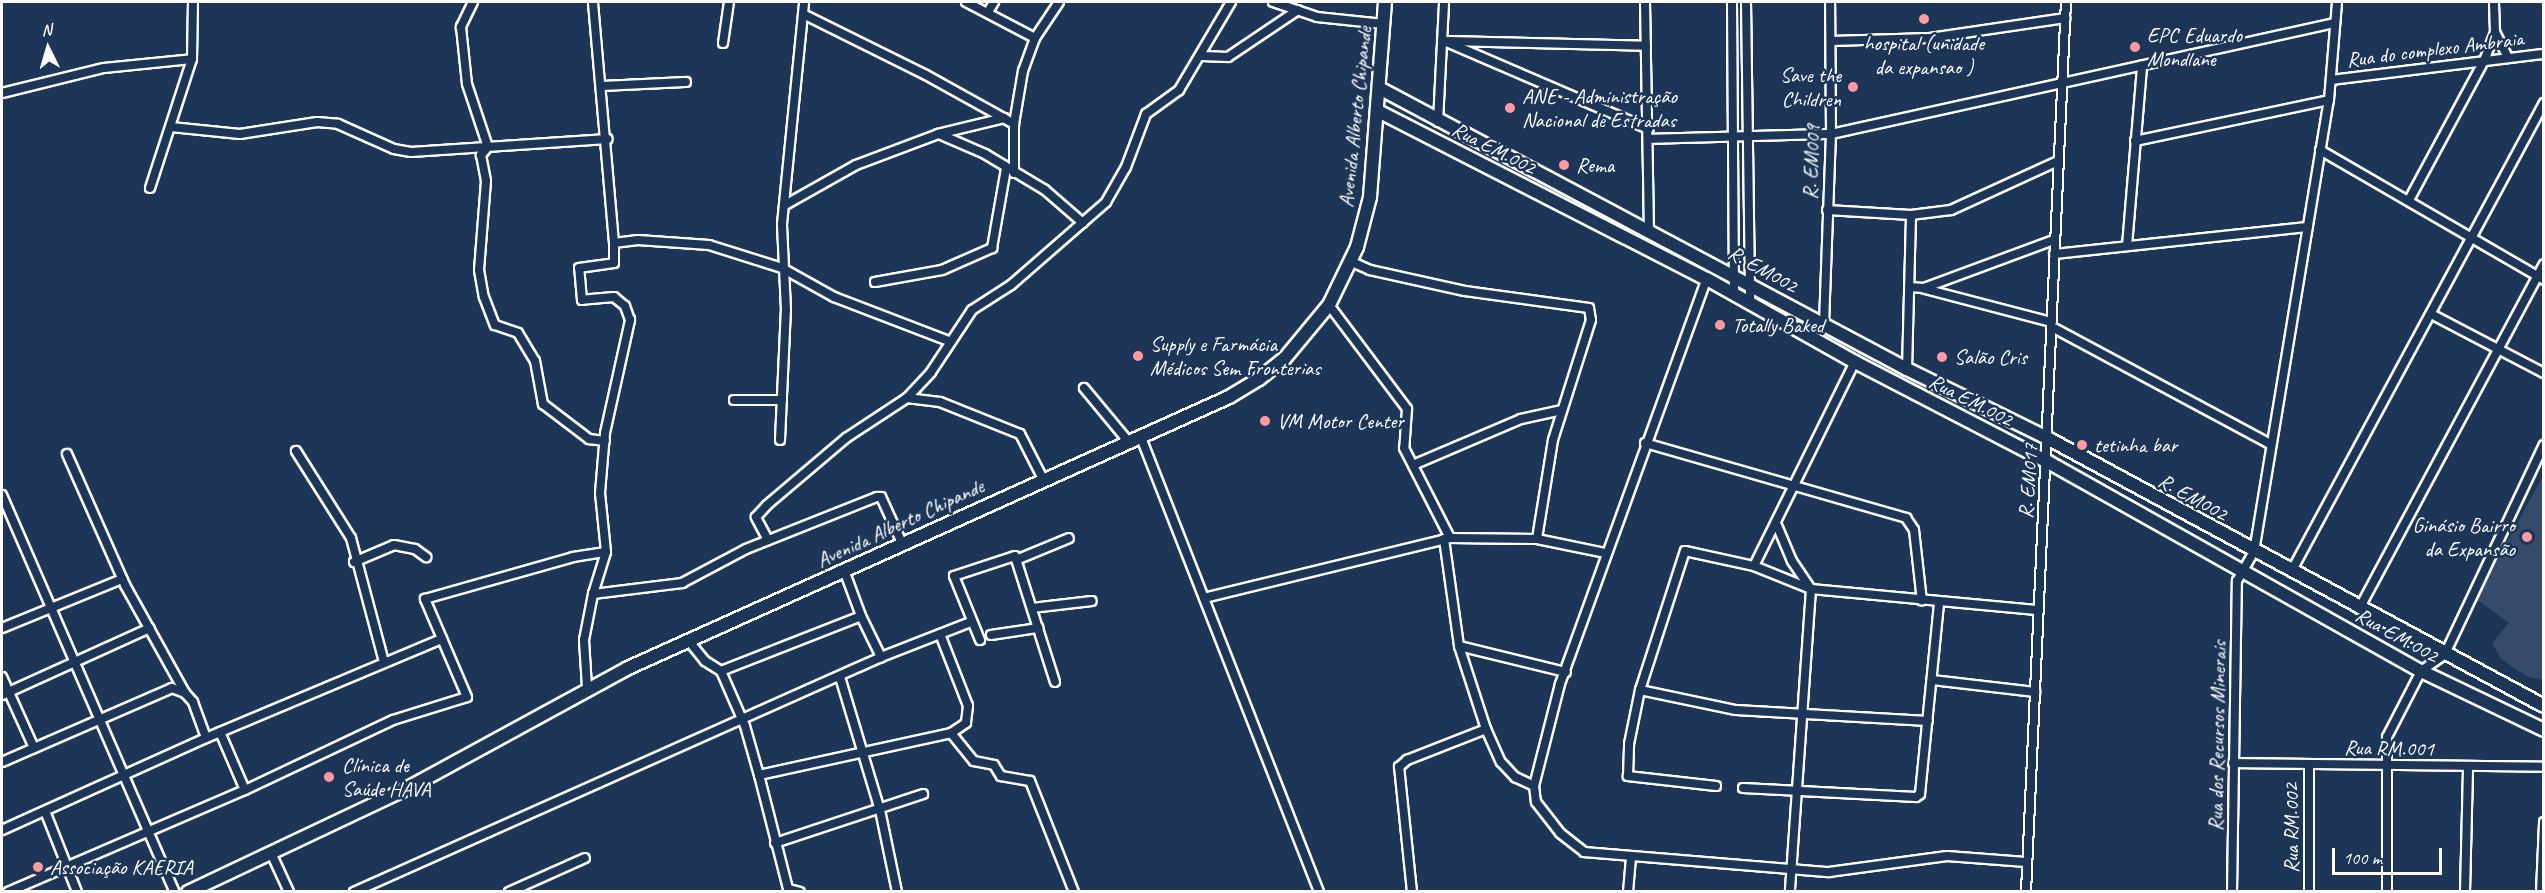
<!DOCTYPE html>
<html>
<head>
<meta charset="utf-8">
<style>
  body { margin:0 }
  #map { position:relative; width:2545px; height:893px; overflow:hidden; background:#1d3557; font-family:Caveat,sans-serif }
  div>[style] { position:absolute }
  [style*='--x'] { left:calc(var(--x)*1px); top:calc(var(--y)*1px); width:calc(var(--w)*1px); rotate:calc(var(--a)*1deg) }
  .green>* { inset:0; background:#364b69 }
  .roads { filter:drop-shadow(2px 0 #fff) drop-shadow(-2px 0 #fff) drop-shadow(0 2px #fff) drop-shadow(0 -2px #fff) }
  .street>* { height:8px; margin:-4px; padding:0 4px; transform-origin:4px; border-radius:4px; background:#1d3557 }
  .secondary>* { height:12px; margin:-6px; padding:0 6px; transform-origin:6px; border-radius:6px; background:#1d3557 }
  .dots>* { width:16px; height:16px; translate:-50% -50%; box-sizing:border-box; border:3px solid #1d3557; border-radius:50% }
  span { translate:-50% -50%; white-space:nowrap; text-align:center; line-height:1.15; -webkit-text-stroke:5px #1d3557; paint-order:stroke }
  .poi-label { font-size:21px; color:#fff }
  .left { translate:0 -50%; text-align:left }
  .right { translate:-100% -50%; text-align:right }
  .street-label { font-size:21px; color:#fff }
  .frame { position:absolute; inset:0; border:3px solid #fff; pointer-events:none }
  .north { position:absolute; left:18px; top:18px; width:60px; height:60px; -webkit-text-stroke:4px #1d3557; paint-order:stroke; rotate:355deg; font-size:16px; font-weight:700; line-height:24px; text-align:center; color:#fff }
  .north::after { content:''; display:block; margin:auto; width:21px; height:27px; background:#fff; clip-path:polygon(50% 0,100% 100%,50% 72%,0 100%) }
  .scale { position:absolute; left:2332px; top:848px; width:110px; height:27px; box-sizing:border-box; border:3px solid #fff; border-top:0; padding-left:8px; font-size:18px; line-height:21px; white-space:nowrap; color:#fff; -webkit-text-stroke:4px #1d3557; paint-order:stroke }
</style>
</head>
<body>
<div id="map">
  <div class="green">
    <div style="clip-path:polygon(2543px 476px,2543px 680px,2528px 677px,2502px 660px,2492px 643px,2509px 623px,2476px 599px)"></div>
  </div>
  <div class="roads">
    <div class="street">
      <div style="--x:473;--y:2;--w:28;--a:116"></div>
      <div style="--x:461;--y:27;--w:57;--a:84"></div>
      <div style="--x:467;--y:84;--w:66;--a:71.6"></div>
      <div style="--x:488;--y:147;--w:11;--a:131"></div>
      <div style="--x:481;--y:155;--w:26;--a:79"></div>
      <div style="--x:486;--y:181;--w:89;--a:94.5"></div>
      <div style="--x:479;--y:270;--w:27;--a:80"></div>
      <div style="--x:484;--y:297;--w:30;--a:69"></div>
      <div style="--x:495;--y:325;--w:24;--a:19"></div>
      <div style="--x:518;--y:333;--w:33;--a:59"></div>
      <div style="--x:535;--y:361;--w:44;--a:79.5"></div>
      <div style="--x:543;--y:404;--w:58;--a:37.3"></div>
      <div style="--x:589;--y:439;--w:16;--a:7"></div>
      <div style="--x:966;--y:2;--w:78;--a:27.6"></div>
      <div style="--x:1273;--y:2;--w:46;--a:18.8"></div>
      <div style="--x:1317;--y:17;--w:67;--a:6"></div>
      <div style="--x:1645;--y:2;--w:229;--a:89"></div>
      <div style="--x:1732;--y:2;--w:292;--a:89.6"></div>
      <div style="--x:1746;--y:2;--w:301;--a:89.2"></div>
      <div style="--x:988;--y:12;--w:12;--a:-59"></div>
      <div style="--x:803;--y:14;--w:137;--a:26.4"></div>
      <div style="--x:926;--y:75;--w:101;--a:29.1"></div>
      <div style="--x:2495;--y:32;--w:29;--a:63"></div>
      <div style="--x:1442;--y:40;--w:225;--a:23.3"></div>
      <div style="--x:1448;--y:41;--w:198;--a:1.4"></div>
      <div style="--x:1831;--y:41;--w:99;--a:-1.7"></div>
      <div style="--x:1930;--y:38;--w:137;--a:-8.4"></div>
      <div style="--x:723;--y:43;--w:41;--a:-81.7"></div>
      <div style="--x:1202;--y:56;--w:26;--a:2"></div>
      <div style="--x:1228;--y:57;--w:84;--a:-33.9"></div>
      <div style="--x:2331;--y:80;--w:215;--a:-7"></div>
      <div style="--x:601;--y:86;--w:85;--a:-2.7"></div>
      <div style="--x:2;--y:93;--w:105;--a:-13.8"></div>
      <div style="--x:104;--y:68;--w:88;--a:-5.8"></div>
      <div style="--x:1438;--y:122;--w:120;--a:-87.1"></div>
      <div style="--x:171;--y:127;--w:69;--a:5.8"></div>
      <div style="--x:240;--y:134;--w:78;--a:-8.9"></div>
      <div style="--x:317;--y:122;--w:21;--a:5"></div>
      <div style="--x:338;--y:124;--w:61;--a:24.1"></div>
      <div style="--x:394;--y:149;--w:17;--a:10"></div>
      <div style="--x:411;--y:152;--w:197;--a:-3.8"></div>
      <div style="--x:939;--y:134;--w:50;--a:23.5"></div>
      <div style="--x:985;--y:154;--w:70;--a:31"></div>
      <div style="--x:1045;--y:190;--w:50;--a:41"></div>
      <div style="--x:1649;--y:139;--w:182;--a:-1.6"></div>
      <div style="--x:1831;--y:134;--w:515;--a:-12.44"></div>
      <div style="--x:2135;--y:141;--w:198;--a:-11.9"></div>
      <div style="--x:2320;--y:150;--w:259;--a:30.1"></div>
      <div style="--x:1014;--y:173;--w:49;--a:-90"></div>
      <div style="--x:1014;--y:124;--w:54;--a:-80.4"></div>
      <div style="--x:1023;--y:71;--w:35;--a:-70"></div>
      <div style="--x:1035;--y:38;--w:43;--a:-56.3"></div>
      <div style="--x:150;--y:188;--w:136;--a:-72"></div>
      <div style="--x:192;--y:59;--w:57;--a:-89"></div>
      <div style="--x:2409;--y:200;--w:158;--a:-61.7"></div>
      <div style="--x:2484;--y:61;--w:31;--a:-69"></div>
      <div style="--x:2495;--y:32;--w:30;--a:-92"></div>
      <div style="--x:785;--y:205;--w:81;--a:-29.4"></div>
      <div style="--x:856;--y:165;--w:88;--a:-20.7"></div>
      <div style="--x:938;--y:134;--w:68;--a:-13.6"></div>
      <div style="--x:1827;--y:210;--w:84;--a:3.4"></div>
      <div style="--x:1911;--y:215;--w:40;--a:-7.1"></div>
      <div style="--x:1951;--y:210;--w:118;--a:-24.6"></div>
      <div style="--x:614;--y:243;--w:24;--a:-7"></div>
      <div style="--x:638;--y:240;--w:71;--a:4"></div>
      <div style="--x:709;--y:245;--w:77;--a:17.5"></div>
      <div style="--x:782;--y:268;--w:60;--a:29.1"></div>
      <div style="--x:834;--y:297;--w:125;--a:21"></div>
      <div style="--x:2127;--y:246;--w:181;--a:-85.2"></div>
      <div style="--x:2054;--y:254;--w:255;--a:-6.1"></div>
      <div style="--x:1352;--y:262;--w:20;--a:24"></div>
      <div style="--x:1370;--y:270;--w:97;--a:12.5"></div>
      <div style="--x:1465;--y:291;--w:125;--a:7.8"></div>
      <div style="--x:1589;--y:308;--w:12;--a:81"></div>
      <div style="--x:1591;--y:320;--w:126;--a:107.6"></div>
      <div style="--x:1553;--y:440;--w:100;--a:99.2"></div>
      <div style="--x:875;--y:282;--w:68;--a:-10.2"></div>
      <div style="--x:942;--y:270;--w:55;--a:-23.7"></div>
      <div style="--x:992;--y:248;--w:80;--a:-80"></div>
      <div style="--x:1909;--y:287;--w:15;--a:4"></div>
      <div style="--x:1924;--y:288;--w:139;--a:-20.3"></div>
      <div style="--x:1925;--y:289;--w:131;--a:14.6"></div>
      <div style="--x:1329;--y:305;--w:130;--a:53.1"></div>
      <div style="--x:1407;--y:409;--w:39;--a:94"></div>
      <div style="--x:1404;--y:448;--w:101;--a:62.9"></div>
      <div style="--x:2431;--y:314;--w:127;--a:27.6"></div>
      <div style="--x:1824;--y:324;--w:190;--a:-87.9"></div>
      <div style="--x:1831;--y:134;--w:132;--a:-90.4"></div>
      <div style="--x:2052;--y:327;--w:247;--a:28.2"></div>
      <div style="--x:1907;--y:369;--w:154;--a:-88.5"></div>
      <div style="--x:1084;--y:388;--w:69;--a:50.3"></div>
      <div style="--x:907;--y:398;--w:33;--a:7"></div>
      <div style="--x:940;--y:402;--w:86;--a:21.8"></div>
      <div style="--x:1020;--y:434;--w:51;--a:62.9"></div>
      <div style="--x:734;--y:400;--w:48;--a:0"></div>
      <div style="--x:1140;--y:435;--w:491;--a:68.6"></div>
      <div style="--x:780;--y:440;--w:130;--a:-87.4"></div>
      <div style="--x:786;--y:310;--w:86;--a:-92.7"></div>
      <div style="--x:782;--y:224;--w:223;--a:-84.3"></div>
      <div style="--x:1645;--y:443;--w:272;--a:16"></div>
      <div style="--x:1906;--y:518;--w:14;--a:56"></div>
      <div style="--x:1914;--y:530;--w:71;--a:83.6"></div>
      <div style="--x:296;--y:451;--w:103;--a:57.7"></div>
      <div style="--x:351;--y:538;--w:128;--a:75.1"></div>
      <div style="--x:67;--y:454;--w:143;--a:66.1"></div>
      <div style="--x:125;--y:585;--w:124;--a:60.9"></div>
      <div style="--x:1413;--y:465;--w:117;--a:-23.1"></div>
      <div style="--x:1521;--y:419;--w:42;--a:-12.4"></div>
      <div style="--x:2;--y:495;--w:433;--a:66.5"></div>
      <div style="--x:1776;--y:523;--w:41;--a:67.2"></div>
      <div style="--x:1792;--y:561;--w:34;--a:56"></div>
      <div style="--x:1811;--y:589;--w:304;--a:94"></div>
      <div style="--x:1444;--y:539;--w:108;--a:82"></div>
      <div style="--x:1459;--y:646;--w:87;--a:72"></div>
      <div style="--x:1486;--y:729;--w:36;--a:66"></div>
      <div style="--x:1501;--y:762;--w:21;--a:47"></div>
      <div style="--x:1515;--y:777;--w:21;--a:25"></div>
      <div style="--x:1534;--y:786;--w:16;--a:83"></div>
      <div style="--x:1536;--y:802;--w:39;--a:52"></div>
      <div style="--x:1560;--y:833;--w:31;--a:38"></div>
      <div style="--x:1584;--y:852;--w:246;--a:4.7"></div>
      <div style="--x:1829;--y:872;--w:119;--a:-7.7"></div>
      <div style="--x:1947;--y:856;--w:79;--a:4.3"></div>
      <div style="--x:768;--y:540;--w:26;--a:-118"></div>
      <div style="--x:756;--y:517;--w:16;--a:-47"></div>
      <div style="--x:767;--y:505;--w:104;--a:-40.3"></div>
      <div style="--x:846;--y:438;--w:73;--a:-33.3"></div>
      <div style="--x:907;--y:398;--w:35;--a:-47"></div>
      <div style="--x:931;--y:372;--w:74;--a:-56.5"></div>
      <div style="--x:972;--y:310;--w:46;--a:-32.7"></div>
      <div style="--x:1011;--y:285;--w:126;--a:-41.1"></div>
      <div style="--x:1106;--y:202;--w:40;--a:-60.3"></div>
      <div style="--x:1126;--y:167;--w:57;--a:-69.3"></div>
      <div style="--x:1146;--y:114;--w:41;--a:-36"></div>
      <div style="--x:1179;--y:90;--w:102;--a:-59.4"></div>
      <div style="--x:1016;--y:560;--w:57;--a:-22.5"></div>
      <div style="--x:354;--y:562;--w:43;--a:-23"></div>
      <div style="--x:394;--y:545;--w:21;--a:11"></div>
      <div style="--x:415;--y:549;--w:14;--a:36"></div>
      <div style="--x:1754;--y:566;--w:228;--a:-63.7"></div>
      <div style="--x:844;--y:570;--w:49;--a:69.7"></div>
      <div style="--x:861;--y:616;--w:46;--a:64"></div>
      <div style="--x:2291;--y:572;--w:533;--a:-61.66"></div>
      <div style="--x:593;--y:594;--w:90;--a:-7"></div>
      <div style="--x:682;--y:583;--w:72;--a:-28"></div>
      <div style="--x:746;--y:549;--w:141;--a:-21.7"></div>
      <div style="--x:877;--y:497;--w:4;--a:0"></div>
      <div style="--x:881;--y:497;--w:51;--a:65.5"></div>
      <div style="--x:1204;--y:598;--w:253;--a:-13.7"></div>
      <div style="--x:1450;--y:538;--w:87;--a:0.7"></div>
      <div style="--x:1537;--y:539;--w:69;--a:11.6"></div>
      <div style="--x:1032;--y:608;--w:60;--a:-6.7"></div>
      <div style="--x:2359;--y:609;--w:391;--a:-61.8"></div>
      <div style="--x:2;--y:628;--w:130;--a:-22.2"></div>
      <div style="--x:940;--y:634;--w:77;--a:68.7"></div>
      <div style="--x:968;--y:706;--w:17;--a:97"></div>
      <div style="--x:966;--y:723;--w:18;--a:146"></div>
      <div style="--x:991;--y:635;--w:48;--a:-8.5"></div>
      <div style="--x:688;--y:640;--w:27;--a:51"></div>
      <div style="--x:705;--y:661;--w:19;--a:32"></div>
      <div style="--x:721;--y:671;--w:150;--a:-21.4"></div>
      <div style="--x:980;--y:640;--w:69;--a:-112.1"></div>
      <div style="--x:954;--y:576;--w:64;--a:-18.2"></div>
      <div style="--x:1015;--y:556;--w:132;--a:72.4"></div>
      <div style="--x:1459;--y:646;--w:110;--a:13.7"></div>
      <div style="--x:721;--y:671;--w:60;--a:66.4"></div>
      <div style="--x:745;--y:726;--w:51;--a:74.1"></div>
      <div style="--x:759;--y:775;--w:197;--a:-12.3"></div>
      <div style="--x:951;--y:733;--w:36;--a:51"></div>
      <div style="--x:974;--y:761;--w:20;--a:11"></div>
      <div style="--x:994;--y:765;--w:13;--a:58"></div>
      <div style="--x:1001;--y:776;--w:29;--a:10"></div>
      <div style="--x:1030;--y:781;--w:119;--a:68.4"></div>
      <div style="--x:2;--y:677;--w:78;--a:65.7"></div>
      <div style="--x:840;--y:677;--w:139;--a:73.3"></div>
      <div style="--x:880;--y:810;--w:84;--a:78.3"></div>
      <div style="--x:1932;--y:680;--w:104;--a:6.6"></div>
      <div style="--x:587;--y:687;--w:47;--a:-93.7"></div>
      <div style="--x:584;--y:640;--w:47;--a:-78.9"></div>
      <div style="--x:593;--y:594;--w:44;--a:-72.8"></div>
      <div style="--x:606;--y:552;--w:59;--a:-95.8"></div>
      <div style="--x:600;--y:493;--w:60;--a:-85.2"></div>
      <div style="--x:605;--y:433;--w:116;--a:-77.5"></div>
      <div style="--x:630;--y:320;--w:15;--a:-110"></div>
      <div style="--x:625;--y:306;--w:14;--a:-141"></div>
      <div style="--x:614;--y:297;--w:32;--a:175"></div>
      <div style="--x:582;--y:300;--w:32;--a:-95"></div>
      <div style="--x:579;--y:268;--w:35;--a:-8"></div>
      <div style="--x:614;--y:263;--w:20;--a:-90"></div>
      <div style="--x:614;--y:243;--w:242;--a:-95"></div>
      <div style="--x:1640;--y:690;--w:98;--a:11.8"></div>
      <div style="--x:1736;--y:710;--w:192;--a:3.3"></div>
      <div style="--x:2;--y:695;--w:162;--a:-24.4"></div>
      <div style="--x:220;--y:732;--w:63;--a:66.7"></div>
      <div style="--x:2;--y:762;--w:185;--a:-23.5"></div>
      <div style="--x:172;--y:688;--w:14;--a:21"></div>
      <div style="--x:185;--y:693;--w:12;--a:48"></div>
      <div style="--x:193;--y:702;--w:38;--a:70"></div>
      <div style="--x:2233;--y:763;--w:311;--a:0.7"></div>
      <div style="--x:759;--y:775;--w:118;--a:75.7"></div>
      <div style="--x:788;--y:889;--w:12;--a:14"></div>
      <div style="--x:1534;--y:786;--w:105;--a:-75.7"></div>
      <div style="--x:1560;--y:684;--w:431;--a:-70.1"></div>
      <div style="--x:1716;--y:786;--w:89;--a:-173.5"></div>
      <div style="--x:1628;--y:776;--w:32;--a:-88"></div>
      <div style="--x:1629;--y:744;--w:55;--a:-78.5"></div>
      <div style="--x:1640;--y:690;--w:146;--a:-72.1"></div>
      <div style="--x:1685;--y:551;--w:71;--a:12.3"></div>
      <div style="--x:1754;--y:566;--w:61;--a:22"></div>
      <div style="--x:1811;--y:589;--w:229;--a:5.3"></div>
      <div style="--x:1743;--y:788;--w:173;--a:3"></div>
      <div style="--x:1916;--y:797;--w:5;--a:-37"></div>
      <div style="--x:1920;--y:794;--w:192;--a:-84.3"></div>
      <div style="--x:45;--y:811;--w:87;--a:68.4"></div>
      <div style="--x:2;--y:830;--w:224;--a:-24.3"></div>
      <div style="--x:206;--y:738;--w:256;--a:-22.8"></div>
      <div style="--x:775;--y:843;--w:156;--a:-18.3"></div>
      <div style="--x:272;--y:855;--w:41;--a:65.3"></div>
      <div style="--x:8;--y:892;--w:258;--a:-23.3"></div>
      <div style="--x:245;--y:790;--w:164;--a:-25.3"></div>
      <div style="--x:393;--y:720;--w:77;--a:-17.3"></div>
      <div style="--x:467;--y:697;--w:107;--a:-113.2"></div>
      <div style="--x:425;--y:599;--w:154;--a:-15.8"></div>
      <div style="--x:573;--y:557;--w:33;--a:-9"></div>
      <div style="--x:354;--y:892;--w:577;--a:-24.03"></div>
      <div style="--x:881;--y:657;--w:97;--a:-21.3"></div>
      <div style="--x:509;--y:892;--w:83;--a:-24.1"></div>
      <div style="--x:1412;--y:892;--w:126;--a:-95.9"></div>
      <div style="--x:1399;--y:767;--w:11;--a:-41"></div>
      <div style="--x:1407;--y:760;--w:85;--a:-21.4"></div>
      <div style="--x:1628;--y:892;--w:34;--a:-85"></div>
      <div style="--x:2026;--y:892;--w:891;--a:-87.43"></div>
      <div style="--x:2232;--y:892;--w:311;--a:-89.1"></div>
      <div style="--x:2237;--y:581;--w:34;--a:-60"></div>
      <div style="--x:2254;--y:552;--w:458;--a:-80.6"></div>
      <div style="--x:2329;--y:100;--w:98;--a:-85.3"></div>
      <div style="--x:2309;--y:892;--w:127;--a:-90"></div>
      <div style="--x:2387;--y:892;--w:155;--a:-90"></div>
      <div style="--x:2387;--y:737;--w:74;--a:-62.7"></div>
      <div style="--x:2421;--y:671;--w:29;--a:-35"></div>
      <div style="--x:2445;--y:654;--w:231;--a:-64.7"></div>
      <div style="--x:2465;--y:892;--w:125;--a:-88.6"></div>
      <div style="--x:2541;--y:892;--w:70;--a:-87.5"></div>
    </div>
    <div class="secondary">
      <div style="--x:1381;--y:89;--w:596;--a:28.03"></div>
      <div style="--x:1907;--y:369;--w:158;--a:26.2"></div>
      <div style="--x:2049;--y:439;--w:562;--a:28.34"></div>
      <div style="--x:1378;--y:111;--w:369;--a:27.1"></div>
      <div style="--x:1707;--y:279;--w:170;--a:29.3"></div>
      <div style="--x:1855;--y:362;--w:217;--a:27.4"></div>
      <div style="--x:2048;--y:462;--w:428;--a:29.3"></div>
      <div style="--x:2421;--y:671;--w:136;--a:25.6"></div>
      <div style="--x:188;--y:892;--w:243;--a:-25.3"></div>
      <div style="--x:408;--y:788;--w:251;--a:-28.6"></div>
      <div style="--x:628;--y:668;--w:659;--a:-24.27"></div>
      <div style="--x:1229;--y:397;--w:35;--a:-31"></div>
      <div style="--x:1259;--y:379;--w:33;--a:-39"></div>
      <div style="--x:1285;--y:358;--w:69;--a:-50.3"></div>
      <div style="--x:1329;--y:305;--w:64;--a:-64.2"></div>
      <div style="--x:1357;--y:247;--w:52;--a:-75.4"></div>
      <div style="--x:1370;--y:197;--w:196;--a:-85.6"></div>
    </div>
  </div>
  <div class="dots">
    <div style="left:1924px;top:19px;background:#ff9aa2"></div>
    <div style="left:2135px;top:47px;background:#ff9aa2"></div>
    <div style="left:1853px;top:87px;background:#ff9aa2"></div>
    <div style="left:1510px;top:108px;background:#ff9aa2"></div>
    <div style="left:1564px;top:165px;background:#ff9aa2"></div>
    <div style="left:1720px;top:325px;background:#ff9aa2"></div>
    <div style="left:1138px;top:356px;background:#ff9aa2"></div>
    <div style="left:1942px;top:357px;background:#ff9aa2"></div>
    <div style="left:1265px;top:421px;background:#ff9aa2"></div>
    <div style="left:2082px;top:445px;background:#ff9aa2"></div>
    <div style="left:2527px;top:537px;background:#ff9aa2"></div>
    <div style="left:329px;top:777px;background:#ff9aa2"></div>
    <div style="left:38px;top:867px;background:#ff9aa2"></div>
  </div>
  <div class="poi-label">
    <span class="left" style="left:2147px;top:47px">EPC Eduardo<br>Mondlane</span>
    <span style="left:1924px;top:55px">hospital (unidade<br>da expansao )</span>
    <span class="right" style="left:1841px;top:87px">Save the<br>Children</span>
    <span class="left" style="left:1522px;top:108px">ANE - Administração<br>Nacional de Estradas</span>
    <span class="left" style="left:1576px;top:165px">Rema</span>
    <span class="left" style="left:1732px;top:325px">Totally Baked</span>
    <span class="left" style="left:1150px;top:356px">Supply e Farmácia<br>Médicos Sem Fronterias</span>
    <span class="left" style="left:1954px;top:357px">Salão Cris</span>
    <span class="left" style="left:1277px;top:421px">VM Motor Center</span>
    <span class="left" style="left:2094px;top:445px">tetinha bar</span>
    <span class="right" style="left:2515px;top:537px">Ginásio Bairro<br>da Expansão</span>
    <span class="left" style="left:342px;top:777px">Clínica de<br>Saúde HAVA</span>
    <span class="left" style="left:50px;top:867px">Associação KAERIA</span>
  </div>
  <div class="street-label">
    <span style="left:2435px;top:49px;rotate:-7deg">Rua do complexo Ambraia</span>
    <span style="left:1355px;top:117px;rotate:-84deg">Avenida Alberto Chipande</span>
    <span style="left:1494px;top:148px;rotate:27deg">Rua EM.002</span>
    <span style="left:1811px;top:162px;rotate:-88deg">R. EM009</span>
    <span style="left:1763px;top:269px;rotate:29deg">R. EM002</span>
    <span style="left:1971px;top:400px;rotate:27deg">Rua EM.002</span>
    <span style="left:2028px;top:481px;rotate:-86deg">R. EM017</span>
    <span style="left:2193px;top:497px;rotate:29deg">R. EM002</span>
    <span style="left:900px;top:523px;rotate:-25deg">Avenida Alberto Chipande</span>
    <span style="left:2397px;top:635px;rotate:29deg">Rua EM.002</span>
    <span style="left:2217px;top:736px;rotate:-89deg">Rua dos Recursos Minerais</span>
    <span style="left:2389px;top:748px;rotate:1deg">Rua RM.001</span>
    <span style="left:2291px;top:828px;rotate:-90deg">Rua RM.002</span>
  </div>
  <div class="frame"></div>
  <div class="north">N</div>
  <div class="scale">100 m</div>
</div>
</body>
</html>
